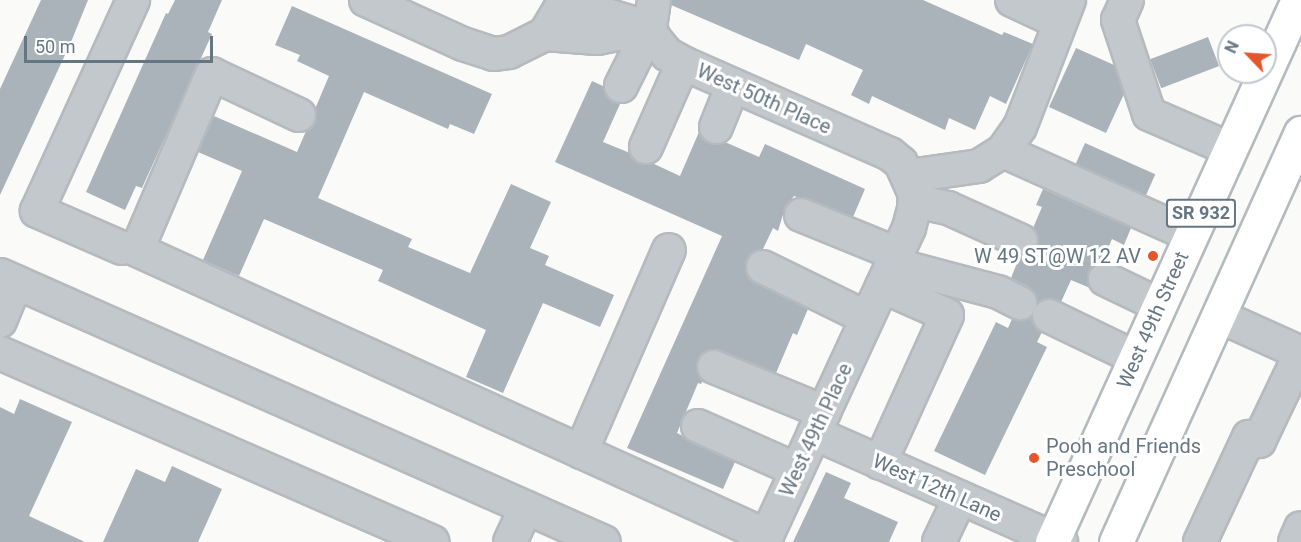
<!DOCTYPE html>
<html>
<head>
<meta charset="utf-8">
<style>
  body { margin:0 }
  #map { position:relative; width:1301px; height:542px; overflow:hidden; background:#fafaf8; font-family:Roboto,sans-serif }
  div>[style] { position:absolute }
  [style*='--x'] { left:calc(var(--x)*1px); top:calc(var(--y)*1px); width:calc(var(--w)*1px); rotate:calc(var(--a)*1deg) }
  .building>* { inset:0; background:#aab3b9; transform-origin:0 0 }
  .roads { filter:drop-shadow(2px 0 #b5babe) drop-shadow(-2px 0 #b5babe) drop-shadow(0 2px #b5babe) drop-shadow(0 -2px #b5babe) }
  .minor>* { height:32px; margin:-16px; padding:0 16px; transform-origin:16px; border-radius:16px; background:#c3c8cc }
  .major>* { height:33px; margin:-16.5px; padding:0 16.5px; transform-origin:16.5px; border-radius:16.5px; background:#fff }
  .dots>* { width:16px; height:16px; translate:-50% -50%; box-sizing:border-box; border:3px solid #fff; border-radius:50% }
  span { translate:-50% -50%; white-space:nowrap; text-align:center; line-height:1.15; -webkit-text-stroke:6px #fff; paint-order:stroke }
  .shield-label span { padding:2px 4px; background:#fff; border:2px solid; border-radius:4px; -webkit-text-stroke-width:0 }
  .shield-label { font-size:18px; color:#657683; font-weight:700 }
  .street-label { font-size:20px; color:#657683 }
  .poi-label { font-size:20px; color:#657683 }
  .right { translate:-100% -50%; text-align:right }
  .left { translate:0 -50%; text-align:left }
  .north { position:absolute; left:1217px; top:24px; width:60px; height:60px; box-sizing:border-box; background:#fff; border:2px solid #c1c8cd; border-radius:50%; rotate:295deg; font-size:16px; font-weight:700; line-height:24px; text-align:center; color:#657683 }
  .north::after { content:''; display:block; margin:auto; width:21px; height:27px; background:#e4572e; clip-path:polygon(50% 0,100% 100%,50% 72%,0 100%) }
  .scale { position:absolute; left:24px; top:36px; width:189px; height:27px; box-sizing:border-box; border:3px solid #657683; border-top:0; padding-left:8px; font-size:18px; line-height:21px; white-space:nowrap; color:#657683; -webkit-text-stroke:4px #fff; paint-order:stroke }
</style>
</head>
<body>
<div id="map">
  <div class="building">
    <div style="clip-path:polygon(41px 0,88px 0,71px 42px,0 195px,0 89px)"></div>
    <div style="clip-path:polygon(175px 0,222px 0,208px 32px,212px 34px,142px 188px,136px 186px,125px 210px,86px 192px,166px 13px,168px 14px)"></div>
    <div style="clip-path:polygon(672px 0,923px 0,1002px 35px,1004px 32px,1033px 44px,1006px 104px,990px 96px,975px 130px,949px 118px,945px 130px,872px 96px,869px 104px,851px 95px,863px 70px,806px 44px,799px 60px,671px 5px)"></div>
    <div style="clip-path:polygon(292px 6px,492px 94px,474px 134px,450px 124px,448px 129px,364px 92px,318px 198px,412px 239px,408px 247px,470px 273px,511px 184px,551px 202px,530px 248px,549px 256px,545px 265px,614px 295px,600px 327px,543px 303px,503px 393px,466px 377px,486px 330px,378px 281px,383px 270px,264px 219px,239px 276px,203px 260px,242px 171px,198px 152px,214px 116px,297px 152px,306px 131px,315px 122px,315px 109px,329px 76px,297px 61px,300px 55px,275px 45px)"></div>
    <div style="left:1208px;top:37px;width:31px;height:62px;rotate:69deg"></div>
    <div style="clip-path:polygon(1076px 48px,1114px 65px,1124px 94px,1106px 133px,1049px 107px)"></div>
    <div style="clip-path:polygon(592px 81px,603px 86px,606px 95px,612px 102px,620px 104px,603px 142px,630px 153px,639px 164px,652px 163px,680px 176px,699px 132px,709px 143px,718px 145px,725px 142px,759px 157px,765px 144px,865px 189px,853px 217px,794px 196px,785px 208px,778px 231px,773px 228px,763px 249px,753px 252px,747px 259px,745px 269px,748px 277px,755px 283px,808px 309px,797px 335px,793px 333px,776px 373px,720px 350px,712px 349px,703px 352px,698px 360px,696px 370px,703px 380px,701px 384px,698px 383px,677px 433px,735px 462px,723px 489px,627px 448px,722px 236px,555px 162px)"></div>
    <div style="left:1085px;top:143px;width:77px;height:23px;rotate:24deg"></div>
    <div style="clip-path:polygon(1043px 189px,1131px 228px,1124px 245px,1112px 239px,1102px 262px,1089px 271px,1087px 280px,1090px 288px,1071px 280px,1061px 302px,1048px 298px,1038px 302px,1035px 294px,1029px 287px,1011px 278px,1019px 258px,1031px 256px,1038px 248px,1039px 239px,1033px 228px,1042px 207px,1036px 205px)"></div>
    <div style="clip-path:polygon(1031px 317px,1035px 327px,1042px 332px,1037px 342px,1047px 347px,985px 475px,934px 451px,996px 322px,1008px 328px,1012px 319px,1022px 321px)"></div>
    <div style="clip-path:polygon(20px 399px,72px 422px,29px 516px,85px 542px,0 542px,0 407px,14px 414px)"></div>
    <div style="clip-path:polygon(172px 466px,222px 489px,198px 542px,103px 542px,136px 469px,165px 482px)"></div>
    <div style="clip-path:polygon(826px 472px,851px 483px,844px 498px,898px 522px,889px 542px,793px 542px)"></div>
  </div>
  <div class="roads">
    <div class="minor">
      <div style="--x:366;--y:0;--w:107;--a:24.4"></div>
      <div style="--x:463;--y:44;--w:32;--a:18"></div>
      <div style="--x:493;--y:54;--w:16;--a:-7"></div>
      <div style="--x:509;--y:52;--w:40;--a:-26.6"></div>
      <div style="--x:545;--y:34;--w:27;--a:-59"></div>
      <div style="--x:559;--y:11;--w:18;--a:-29"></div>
      <div style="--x:575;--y:2;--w:30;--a:23"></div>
      <div style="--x:603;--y:14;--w:49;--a:16.6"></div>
      <div style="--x:654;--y:0;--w:28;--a:98"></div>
      <div style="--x:650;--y:28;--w:11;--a:68"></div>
      <div style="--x:654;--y:38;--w:21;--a:51"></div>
      <div style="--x:667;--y:54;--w:21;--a:29"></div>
      <div style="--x:685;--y:64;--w:224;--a:23.7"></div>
      <div style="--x:890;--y:154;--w:14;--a:39"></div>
      <div style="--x:901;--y:163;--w:34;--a:66"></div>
      <div style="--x:915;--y:194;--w:15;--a:94"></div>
      <div style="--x:914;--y:209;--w:20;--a:105"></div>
      <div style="--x:909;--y:228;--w:346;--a:114.8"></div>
      <div style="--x:1012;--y:0;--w:52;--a:25.1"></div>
      <div style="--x:1127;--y:0;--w:22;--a:114"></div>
      <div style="--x:1118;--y:20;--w:99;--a:71.7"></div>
      <div style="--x:1149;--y:114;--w:88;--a:23.4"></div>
      <div style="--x:545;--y:34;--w:52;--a:4.4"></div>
      <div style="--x:597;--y:38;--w:47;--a:-11.1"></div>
      <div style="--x:621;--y:86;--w:65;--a:-63.4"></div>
      <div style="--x:299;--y:115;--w:96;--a:-154.8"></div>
      <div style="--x:212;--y:74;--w:191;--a:113.1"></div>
      <div style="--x:137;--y:250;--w:692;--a:24.42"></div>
      <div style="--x:716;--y:127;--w:45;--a:-68"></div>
      <div style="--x:646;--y:147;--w:92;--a:-66.2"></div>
      <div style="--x:1003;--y:151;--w:206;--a:24.1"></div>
      <div style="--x:909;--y:176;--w:71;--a:-8.1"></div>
      <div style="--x:979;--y:166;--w:28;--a:-32"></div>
      <div style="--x:1003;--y:151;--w:29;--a:-55"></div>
      <div style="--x:1020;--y:127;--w:136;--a:-68.9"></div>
      <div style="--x:915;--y:201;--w:34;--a:12"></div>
      <div style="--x:948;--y:208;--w:80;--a:24.3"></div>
      <div style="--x:801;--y:215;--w:104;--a:22.1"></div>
      <div style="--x:122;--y:248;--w:93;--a:-156.5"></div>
      <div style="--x:37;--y:211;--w:232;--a:-65.5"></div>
      <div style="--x:892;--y:264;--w:110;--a:14.8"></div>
      <div style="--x:998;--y:292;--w:25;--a:27"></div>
      <div style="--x:763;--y:267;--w:116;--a:26.1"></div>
      <div style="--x:0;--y:275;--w:660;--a:23.85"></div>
      <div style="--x:1105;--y:279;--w:60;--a:25.7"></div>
      <div style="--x:1049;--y:316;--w:97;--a:25.8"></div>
      <div style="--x:1219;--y:316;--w:90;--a:24.3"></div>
      <div style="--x:0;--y:321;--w:42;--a:-67.7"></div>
      <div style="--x:0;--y:353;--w:472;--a:23.6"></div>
      <div style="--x:714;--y:367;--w:119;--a:22.2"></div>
      <div style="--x:698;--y:426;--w:108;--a:24"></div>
      <div style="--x:814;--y:433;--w:270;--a:23.8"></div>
      <div style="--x:581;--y:452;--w:220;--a:-66.5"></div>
      <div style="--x:880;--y:463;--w:162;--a:-65.6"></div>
      <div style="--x:947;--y:315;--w:71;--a:-156"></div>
      <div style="--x:510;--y:542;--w:38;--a:-65"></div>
      <div style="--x:939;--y:542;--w:49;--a:-64.5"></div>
      <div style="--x:1200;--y:542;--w:116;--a:-65"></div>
      <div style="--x:1249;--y:437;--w:11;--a:22"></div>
      <div style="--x:1259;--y:441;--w:98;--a:-64.5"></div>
      <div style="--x:1295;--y:542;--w:15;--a:-67"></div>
    </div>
    <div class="major">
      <div style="--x:1052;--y:542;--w:595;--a:-65.59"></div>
      <div style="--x:1116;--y:542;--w:449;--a:-65.7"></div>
    </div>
  </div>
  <div class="dots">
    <div style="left:1153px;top:256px;background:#e4572e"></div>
    <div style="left:1034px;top:458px;background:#e4572e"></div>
  </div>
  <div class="shield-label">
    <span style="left:1201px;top:213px">SR 932</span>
  </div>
  <div class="street-label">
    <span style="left:764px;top:99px;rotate:24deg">West 50th Place</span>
    <span style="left:1153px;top:320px;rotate:-66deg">West 49th Street</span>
    <span style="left:816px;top:430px;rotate:-65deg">West 49th Place</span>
    <span style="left:937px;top:488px;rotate:24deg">West 12th Lane</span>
  </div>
  <div class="poi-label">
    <span class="right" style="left:1141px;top:256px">W 49 ST@W 12 AV</span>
    <span class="left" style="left:1046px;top:458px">Pooh and Friends<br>Preschool</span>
  </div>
  <div class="north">N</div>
  <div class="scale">50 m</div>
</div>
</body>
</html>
